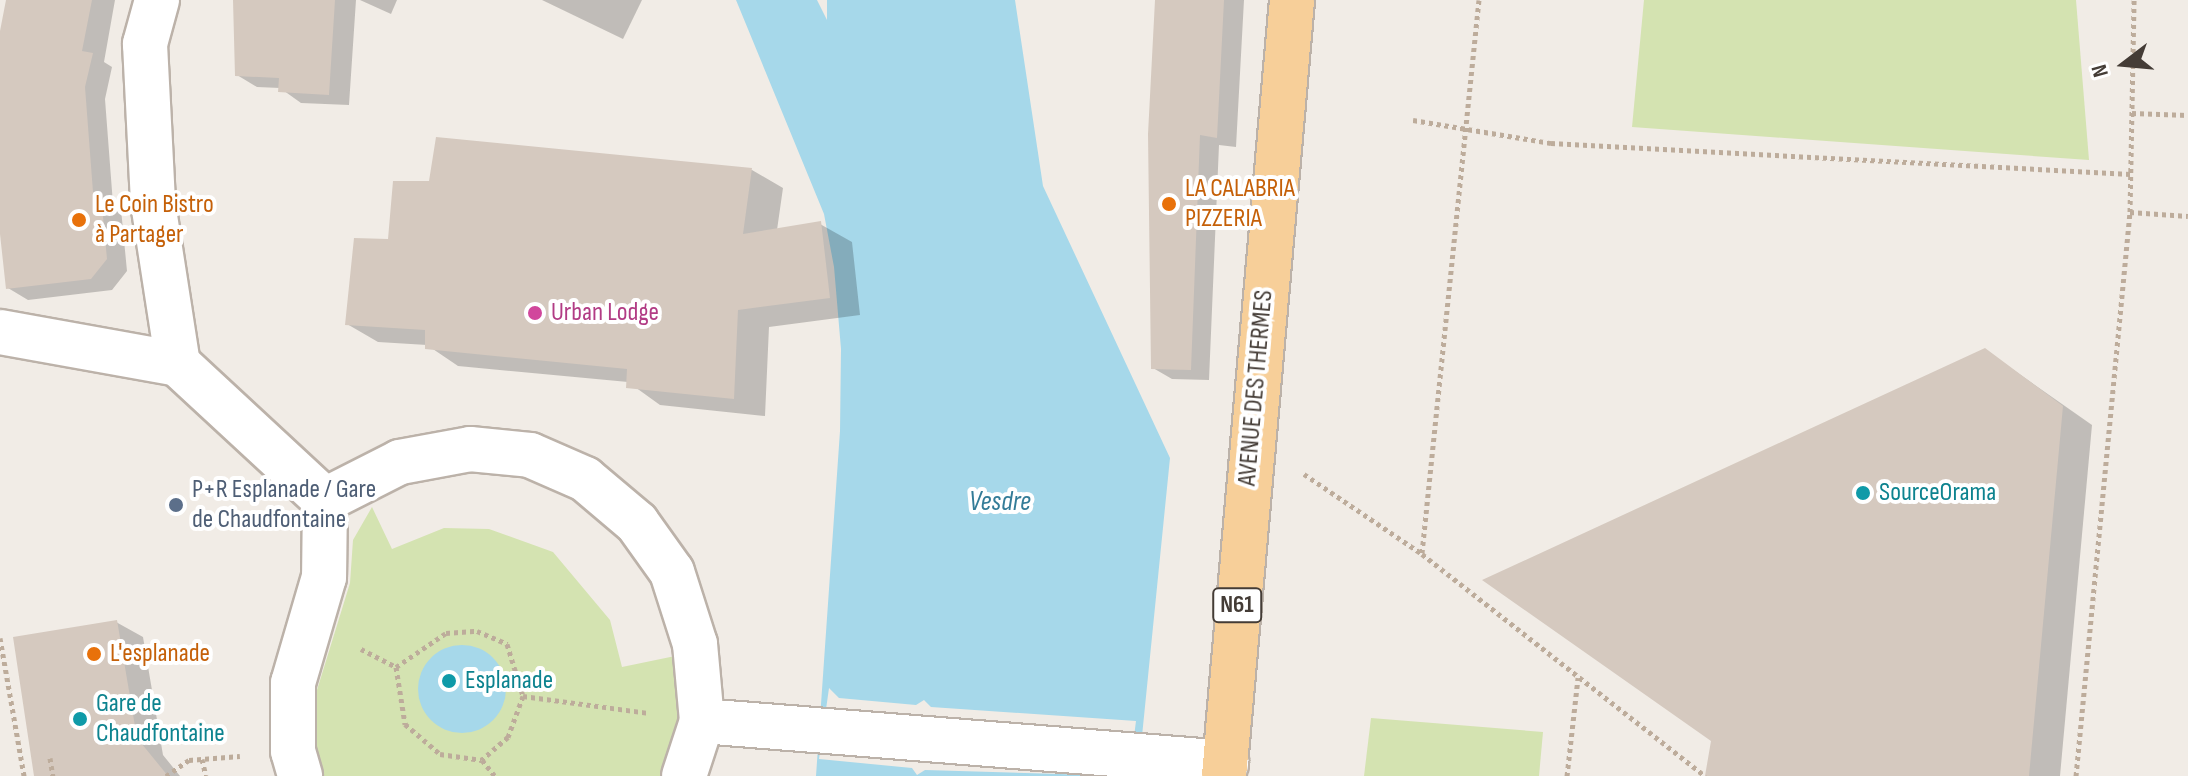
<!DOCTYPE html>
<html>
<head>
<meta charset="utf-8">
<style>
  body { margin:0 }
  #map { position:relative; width:2188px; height:776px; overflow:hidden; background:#f1ece6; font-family:"Sofia Sans Condensed",sans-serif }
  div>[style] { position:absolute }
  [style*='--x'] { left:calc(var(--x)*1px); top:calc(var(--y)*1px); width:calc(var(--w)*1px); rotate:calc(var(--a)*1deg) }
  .green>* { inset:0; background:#d4e3b1 }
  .water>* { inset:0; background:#a6d8ea }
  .round { border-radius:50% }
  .pier>* { inset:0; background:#f1ece6 }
  .shadow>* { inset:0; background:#0003 }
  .building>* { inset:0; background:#d5c9bf }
  .path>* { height:5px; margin-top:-2.5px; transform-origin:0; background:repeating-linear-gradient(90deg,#bdac9b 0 4px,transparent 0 8px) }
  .roads { filter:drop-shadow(2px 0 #bcb2a9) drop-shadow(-2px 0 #bcb2a9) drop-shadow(0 2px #bcb2a9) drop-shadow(0 -2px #bcb2a9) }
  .minor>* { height:44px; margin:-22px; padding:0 22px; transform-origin:22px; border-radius:22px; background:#fff }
  .primary>* { height:44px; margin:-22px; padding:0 22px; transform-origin:22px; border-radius:22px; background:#f7cf99 }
  .dots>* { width:22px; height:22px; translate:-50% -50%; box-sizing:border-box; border:4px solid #fff; border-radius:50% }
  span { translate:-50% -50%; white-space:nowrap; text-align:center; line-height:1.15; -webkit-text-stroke:8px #fff; paint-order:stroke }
  .shield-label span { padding:2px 6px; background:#fff; border:2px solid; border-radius:6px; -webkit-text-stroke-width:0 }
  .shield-label { font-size:24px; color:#443c36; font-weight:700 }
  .food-label { font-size:26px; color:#c56008 }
  .left { translate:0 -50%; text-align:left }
  .hotel-label { font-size:26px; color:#b23c85 }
  .street-label { font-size:26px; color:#443c36 }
  .service-label { font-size:26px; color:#4e5e75 }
  .culture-label { font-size:26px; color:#0d838f }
  .water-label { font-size:28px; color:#337c98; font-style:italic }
  .north { position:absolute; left:2084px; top:24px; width:80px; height:80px; -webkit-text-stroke:6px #fff; paint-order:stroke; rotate:254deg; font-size:22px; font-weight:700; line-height:32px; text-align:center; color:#443c36 }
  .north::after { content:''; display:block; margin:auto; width:28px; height:36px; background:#443c36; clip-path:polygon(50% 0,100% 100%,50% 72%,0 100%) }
</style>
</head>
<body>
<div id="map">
  <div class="green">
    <div style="clip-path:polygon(1644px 0,2076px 0,2089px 160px,1632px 127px)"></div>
    <div style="clip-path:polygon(372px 507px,392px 549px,444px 528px,489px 529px,553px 552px,610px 620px,622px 667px,680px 655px,683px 698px,665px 776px,321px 776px,309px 726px,313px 703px,350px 583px,353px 540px)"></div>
    <div style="clip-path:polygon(1371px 718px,1543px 732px,1539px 776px,1364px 776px)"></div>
  </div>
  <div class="water">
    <div style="clip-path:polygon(736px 0,817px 0,827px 20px,827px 0,1015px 0,1043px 186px,1170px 458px,1138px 776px,816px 776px,840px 431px,841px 349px,834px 267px,824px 214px)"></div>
    <div class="round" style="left:418px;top:645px;width:88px;height:88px"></div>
  </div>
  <div class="pier">
    <div style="clip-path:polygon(829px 688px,839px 698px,916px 705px,924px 700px,931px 707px,1136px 721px,1129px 776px,925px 770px,917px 775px,912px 768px,819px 759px)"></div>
  </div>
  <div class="shadow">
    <div style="clip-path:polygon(8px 0,115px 0,104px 62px,112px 67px,105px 99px,113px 204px,121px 209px,127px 271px,112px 290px,28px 300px,8px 288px,0 214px,0 37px)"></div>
    <div style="clip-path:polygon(248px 0,356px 0,349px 105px,301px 103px,280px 88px,257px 87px,237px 75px)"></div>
    <div style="clip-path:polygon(360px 0,397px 0,391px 14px)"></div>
    <div style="clip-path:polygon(542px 0,642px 0,623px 39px)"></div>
    <div style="clip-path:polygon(1157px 0,1244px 0,1236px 147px,1219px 145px,1209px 380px,1172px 379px,1153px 368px)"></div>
    <div style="clip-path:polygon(752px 170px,783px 188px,777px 230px,820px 224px,852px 242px,860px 315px,769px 327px,765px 416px,660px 405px,628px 382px,458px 366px,427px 345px,378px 342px,347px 324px,390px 242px)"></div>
    <div style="clip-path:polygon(1985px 350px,2092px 425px,2060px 776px,1709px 776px)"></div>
    <div style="clip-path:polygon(116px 622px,143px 637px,163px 755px,180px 776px,36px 776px)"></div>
  </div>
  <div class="building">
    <div style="clip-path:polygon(6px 0,92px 0,82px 51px,93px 53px,85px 87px,93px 192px,101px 195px,107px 259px,91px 279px,6px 289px,0 234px,0 31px)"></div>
    <div style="clip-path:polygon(233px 0,335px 0,329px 95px,278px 92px,279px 78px,235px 76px)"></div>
    <div style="clip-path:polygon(1155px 0,1224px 0,1217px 138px,1200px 135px,1191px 370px,1151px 369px,1148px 134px)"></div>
    <div style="clip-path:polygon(436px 137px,752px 168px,743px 234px,821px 221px,830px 298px,738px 310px,734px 399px,626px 388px,627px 369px,425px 349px,425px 330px,345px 325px,354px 238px,388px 239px,393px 181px,429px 181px)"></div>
    <div style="clip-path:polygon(1985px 348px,2063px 406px,2029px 776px,1705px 776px,1711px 741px,1482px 580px)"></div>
    <div style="clip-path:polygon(117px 620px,137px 738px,168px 776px,34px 776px,13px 637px)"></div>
  </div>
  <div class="path">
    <div style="--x:2132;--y:113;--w:56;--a:2"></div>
    <div style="--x:1413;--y:120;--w:140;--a:9.5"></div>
    <div style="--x:1551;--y:143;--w:580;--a:3.06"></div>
    <div style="--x:2130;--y:212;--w:58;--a:3.9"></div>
    <div style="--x:1304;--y:474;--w:143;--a:34.1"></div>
    <div style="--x:1422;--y:554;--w:360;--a:38.1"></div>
    <div style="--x:1422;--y:553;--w:556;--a:-84.12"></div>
    <div style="--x:0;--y:638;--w:140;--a:80.1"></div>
    <div style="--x:361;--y:649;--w:39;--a:27"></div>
    <div style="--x:396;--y:667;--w:60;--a:-34.2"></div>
    <div style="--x:446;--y:633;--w:31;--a:-4"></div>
    <div style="--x:477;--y:631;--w:33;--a:23"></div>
    <div style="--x:507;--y:644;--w:54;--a:72.9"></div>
    <div style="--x:523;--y:696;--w:44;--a:110.1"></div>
    <div style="--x:508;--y:737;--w:35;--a:139"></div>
    <div style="--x:396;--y:667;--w:58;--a:81"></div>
    <div style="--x:405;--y:724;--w:46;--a:40.6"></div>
    <div style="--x:440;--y:754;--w:42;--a:8.1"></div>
    <div style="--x:482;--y:760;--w:21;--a:51"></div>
    <div style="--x:523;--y:696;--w:126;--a:7.7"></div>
    <div style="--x:50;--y:758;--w:18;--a:81"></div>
    <div style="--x:202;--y:759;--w:17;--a:77"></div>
    <div style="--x:166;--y:776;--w:28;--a:-35"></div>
    <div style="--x:189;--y:760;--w:51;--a:-4.5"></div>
    <div style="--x:1567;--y:776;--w:99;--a:-83.6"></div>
    <div style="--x:2076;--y:776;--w:567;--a:-84.53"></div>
    <div style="--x:2130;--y:212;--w:212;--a:-88.9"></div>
  </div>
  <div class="roads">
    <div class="minor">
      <div style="--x:157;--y:0;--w:46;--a:105.3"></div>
      <div style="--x:145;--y:44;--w:159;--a:87.1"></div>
      <div style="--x:153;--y:203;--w:163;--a:81.2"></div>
      <div style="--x:0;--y:332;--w:181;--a:10.2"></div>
      <div style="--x:178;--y:364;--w:200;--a:42.8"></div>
      <div style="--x:325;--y:500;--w:77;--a:90.7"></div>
      <div style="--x:324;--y:577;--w:110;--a:106.3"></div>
      <div style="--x:293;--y:683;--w:68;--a:90"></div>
      <div style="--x:293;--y:751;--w:26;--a:74"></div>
      <div style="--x:325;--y:500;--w:84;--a:-26.9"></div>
      <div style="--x:400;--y:462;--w:71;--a:-10.5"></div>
      <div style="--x:470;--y:449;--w:60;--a:5.7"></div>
      <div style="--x:530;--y:455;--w:60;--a:23.6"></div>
      <div style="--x:585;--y:479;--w:68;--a:40.2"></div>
      <div style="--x:637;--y:523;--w:60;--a:54.5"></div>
      <div style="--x:672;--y:572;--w:76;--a:72.3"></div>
      <div style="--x:695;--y:644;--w:77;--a:84.8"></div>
      <div style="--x:702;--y:721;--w:58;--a:108.1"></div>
      <div style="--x:702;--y:721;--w:526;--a:4.58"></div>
    </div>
    <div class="primary">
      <div style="--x:1224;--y:776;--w:779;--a:-84.99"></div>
    </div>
  </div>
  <div class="dots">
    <div style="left:1169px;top:204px;background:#e8710a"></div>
    <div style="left:79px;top:220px;background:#e8710a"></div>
    <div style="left:535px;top:313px;background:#d1479c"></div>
    <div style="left:1863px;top:493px;background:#0f9aa8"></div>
    <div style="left:176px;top:505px;background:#5c6f8a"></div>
    <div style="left:94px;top:654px;background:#e8710a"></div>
    <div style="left:449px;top:681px;background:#0f9aa8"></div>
    <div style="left:80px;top:719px;background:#0f9aa8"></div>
  </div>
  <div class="shield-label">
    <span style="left:1237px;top:605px">N61</span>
  </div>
  <div class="food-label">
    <span class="left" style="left:1185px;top:204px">LA CALABRIA<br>PIZZERIA</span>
    <span class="left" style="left:95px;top:220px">Le Coin Bistro<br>à Partager</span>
    <span class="left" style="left:110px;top:654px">L'esplanade</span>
  </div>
  <div class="hotel-label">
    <span class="left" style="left:551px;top:313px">Urban Lodge</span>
  </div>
  <div class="street-label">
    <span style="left:1256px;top:388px;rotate:-85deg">AVENUE DES THERMES</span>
  </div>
  <div class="service-label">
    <span class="left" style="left:192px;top:505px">P+R Esplanade / Gare<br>de Chaudfontaine</span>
  </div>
  <div class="culture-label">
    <span class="left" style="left:1879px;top:493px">SourceOrama</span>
    <span class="left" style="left:465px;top:681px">Esplanade</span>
    <span class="left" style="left:96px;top:719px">Gare de<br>Chaudfontaine</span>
  </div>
  <div class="water-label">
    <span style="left:1000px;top:502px">Vesdre</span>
  </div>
  <div class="north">N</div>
</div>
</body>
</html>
